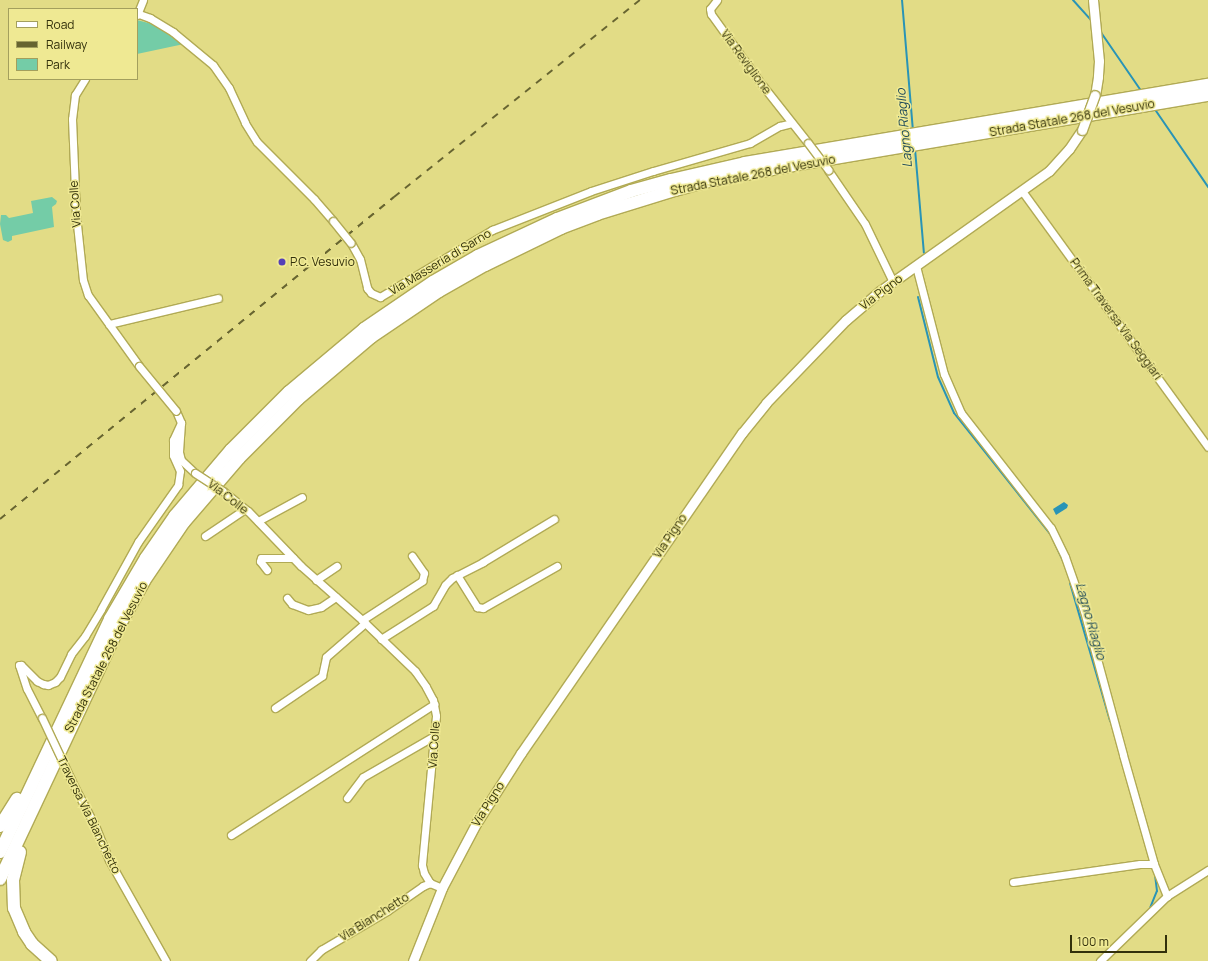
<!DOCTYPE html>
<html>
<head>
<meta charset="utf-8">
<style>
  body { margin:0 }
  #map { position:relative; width:1208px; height:961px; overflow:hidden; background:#e2dc86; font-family:Manrope,sans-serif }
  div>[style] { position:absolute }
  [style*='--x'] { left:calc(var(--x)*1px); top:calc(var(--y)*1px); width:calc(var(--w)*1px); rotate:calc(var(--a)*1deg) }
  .green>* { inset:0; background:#74cca7 }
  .water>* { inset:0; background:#2994b6 }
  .stream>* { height:2px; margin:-1px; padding:0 1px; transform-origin:1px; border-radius:1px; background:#2994b6 }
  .roads { filter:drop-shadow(1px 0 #b1aa55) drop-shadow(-1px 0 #b1aa55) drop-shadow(0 1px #b1aa55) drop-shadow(0 -1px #b1aa55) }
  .minor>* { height:7px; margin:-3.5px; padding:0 3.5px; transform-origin:3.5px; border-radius:3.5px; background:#fff }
  .tertiary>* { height:9px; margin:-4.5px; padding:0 4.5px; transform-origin:4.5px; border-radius:4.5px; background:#fff }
  .trunk>* { height:12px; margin:-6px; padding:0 6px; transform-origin:6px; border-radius:6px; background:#fff }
  .rail>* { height:2px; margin-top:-1px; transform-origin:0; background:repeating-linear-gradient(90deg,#676430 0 7px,transparent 0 14px) }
  .bridges { filter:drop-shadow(1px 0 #b1aa55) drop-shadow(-1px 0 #b1aa55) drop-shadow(0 1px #b1aa55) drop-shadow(0 -1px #b1aa55) }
  .minor-bridge>* { height:7px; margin:-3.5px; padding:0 3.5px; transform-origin:3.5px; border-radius:3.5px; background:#fff }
  .tertiary-bridge>* { height:9px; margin:-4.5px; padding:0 4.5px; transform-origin:4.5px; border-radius:4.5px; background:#fff }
  .dots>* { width:11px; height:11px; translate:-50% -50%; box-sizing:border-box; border:2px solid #efe993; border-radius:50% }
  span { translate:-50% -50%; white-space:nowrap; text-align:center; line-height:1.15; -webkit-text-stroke:3px #efe993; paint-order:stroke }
  .street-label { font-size:12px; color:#32300b }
  .poi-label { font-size:12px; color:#32300b }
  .left { translate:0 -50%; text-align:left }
  .water-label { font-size:13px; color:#1f4a59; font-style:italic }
  .legend { position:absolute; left:8px; top:8px; width:130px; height:72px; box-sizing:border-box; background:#efe993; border:1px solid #a39f5d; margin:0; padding:5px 7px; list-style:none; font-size:12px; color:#32300b }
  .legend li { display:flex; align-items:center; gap:8px; height:20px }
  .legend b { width:20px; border:1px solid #a39f5d }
  .scale { position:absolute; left:1070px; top:935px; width:97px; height:18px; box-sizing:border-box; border:2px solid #32300b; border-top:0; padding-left:5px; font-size:12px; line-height:14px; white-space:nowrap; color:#32300b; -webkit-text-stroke:3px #efe993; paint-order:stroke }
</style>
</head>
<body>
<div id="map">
  <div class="green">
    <div style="clip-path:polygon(137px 20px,156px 25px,184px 44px,137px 54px)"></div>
    <div style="clip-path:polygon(52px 197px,57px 201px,56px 204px,52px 207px,54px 227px,12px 236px,12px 240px,8px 242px,3px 240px,0 224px,1px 215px,6px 215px,9px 218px,33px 213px,31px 201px)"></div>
  </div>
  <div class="water">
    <div style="clip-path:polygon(1064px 502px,1068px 505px,1067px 508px,1056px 515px,1053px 509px)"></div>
  </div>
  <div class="stream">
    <div style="--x:902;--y:0;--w:130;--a:85.2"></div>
    <div style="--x:1073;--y:0;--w:27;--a:48"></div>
    <div style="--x:1100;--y:31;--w:74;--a:55.5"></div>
    <div style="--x:1154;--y:108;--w:96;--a:55.6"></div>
    <div style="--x:915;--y:149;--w:104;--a:85.1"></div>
    <div style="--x:918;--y:297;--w:82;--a:76"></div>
    <div style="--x:938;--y:377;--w:39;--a:66"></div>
    <div style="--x:954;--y:413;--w:156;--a:51.5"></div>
    <div style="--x:1051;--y:535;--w:29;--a:65"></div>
    <div style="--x:1070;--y:583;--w:144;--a:73.8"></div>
    <div style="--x:1150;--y:908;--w:18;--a:-68"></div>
    <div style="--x:1157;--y:891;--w:17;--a:-97"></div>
  </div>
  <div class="roads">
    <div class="minor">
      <div style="--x:717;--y:0;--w:11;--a:128"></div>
      <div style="--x:710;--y:9;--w:5;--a:79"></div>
      <div style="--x:711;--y:14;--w:89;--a:54.2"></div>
      <div style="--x:763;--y:86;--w:73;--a:51.7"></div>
      <div style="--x:139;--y:14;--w:12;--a:20"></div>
      <div style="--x:150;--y:18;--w:27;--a:31"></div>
      <div style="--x:173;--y:32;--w:52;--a:39.5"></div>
      <div style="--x:213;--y:65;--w:28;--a:55"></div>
      <div style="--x:229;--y:88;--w:38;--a:65"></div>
      <div style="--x:245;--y:123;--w:22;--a:58"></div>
      <div style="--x:257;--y:142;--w:81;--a:45"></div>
      <div style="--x:314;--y:199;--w:29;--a:49"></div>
      <div style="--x:137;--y:15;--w:16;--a:-68"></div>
      <div style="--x:85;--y:79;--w:19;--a:122"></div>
      <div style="--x:75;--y:95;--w:24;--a:97"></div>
      <div style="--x:72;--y:119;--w:96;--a:87.6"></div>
      <div style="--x:76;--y:215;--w:65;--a:83.9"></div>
      <div style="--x:83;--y:280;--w:16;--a:72"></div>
      <div style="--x:88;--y:295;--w:87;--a:54.3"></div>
      <div style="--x:828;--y:170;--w:65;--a:55.6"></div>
      <div style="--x:865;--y:224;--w:64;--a:64.2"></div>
      <div style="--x:1022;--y:191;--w:316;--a:54"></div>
      <div style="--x:351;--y:243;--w:18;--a:61"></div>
      <div style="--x:360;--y:259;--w:30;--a:76"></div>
      <div style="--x:367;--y:288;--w:6;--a:51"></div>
      <div style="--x:371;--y:293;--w:10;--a:24"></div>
      <div style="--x:380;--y:297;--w:131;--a:-30.9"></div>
      <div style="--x:492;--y:230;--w:106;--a:-21.5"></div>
      <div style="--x:591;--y:191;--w:65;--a:-17.9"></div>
      <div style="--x:653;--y:171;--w:101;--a:-16.1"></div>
      <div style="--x:750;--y:143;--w:34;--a:-30"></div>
      <div style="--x:780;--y:126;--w:12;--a:-14"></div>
      <div style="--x:916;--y:266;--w:112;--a:75.5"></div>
      <div style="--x:944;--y:374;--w:43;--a:66.4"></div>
      <div style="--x:961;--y:413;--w:146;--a:52"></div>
      <div style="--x:1051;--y:528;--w:32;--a:64"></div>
      <div style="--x:1065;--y:557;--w:57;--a:70.6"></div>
      <div style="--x:1084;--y:611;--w:149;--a:74.8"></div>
      <div style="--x:1123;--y:755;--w:113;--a:74.1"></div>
      <div style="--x:109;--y:324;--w:112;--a:-13.4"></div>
      <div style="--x:176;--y:411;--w:13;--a:67"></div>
      <div style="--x:181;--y:423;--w:29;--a:94"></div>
      <div style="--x:179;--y:452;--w:8;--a:76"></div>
      <div style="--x:181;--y:460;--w:19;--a:43"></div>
      <div style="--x:223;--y:491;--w:32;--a:39"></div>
      <div style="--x:248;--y:511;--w:76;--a:46.1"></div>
      <div style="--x:301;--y:566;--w:81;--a:41.5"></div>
      <div style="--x:362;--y:620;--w:74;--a:43.9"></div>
      <div style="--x:415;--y:671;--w:19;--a:55"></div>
      <div style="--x:426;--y:687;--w:15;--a:62"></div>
      <div style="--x:433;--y:700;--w:16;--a:79"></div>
      <div style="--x:436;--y:716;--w:150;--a:95.4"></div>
      <div style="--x:422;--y:865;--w:8;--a:76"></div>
      <div style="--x:424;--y:873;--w:12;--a:59"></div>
      <div style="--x:258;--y:521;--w:50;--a:-28.6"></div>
      <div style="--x:205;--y:536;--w:48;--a:-34"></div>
      <div style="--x:267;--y:570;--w:11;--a:-128"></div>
      <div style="--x:260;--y:561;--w:3;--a:-72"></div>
      <div style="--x:261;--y:558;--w:32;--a:0"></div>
      <div style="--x:457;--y:575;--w:38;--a:58"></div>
      <div style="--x:477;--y:607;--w:6;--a:9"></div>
      <div style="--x:483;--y:608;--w:85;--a:-29.6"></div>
      <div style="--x:316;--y:580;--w:25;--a:-34"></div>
      <div style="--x:287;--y:598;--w:8;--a:50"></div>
      <div style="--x:292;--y:604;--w:17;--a:21"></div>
      <div style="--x:308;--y:610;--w:13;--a:-13"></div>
      <div style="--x:321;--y:607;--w:18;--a:-34"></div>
      <div style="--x:362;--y:620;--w:72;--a:-33"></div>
      <div style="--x:422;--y:581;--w:8;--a:-76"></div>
      <div style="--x:424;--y:573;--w:21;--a:-125"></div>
      <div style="--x:381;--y:639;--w:62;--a:-32.4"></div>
      <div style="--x:433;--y:606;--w:24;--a:-60"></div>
      <div style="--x:445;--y:585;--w:10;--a:-45"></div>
      <div style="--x:452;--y:578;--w:35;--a:-27"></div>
      <div style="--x:483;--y:562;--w:83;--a:-31.2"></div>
      <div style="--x:19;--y:665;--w:2;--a:0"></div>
      <div style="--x:21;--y:665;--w:23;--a:45"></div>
      <div style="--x:37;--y:681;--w:7;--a:27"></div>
      <div style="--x:43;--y:684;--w:5;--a:11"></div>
      <div style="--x:48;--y:685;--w:8;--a:-23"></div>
      <div style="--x:55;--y:682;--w:7;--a:-45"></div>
      <div style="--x:60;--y:677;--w:25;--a:-64"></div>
      <div style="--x:71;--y:654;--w:23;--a:-52"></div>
      <div style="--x:85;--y:636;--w:31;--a:-59"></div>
      <div style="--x:101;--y:609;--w:77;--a:-61.1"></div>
      <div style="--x:138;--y:542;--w:70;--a:-54.9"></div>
      <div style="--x:178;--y:485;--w:14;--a:-82"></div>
      <div style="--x:180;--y:471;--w:17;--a:-114"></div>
      <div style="--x:173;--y:455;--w:15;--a:-90"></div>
      <div style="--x:173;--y:440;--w:19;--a:-65"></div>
      <div style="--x:19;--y:665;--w:25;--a:72"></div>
      <div style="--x:27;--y:689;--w:33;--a:63"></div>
      <div style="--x:275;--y:708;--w:57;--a:-34.2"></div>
      <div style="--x:322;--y:676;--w:19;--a:-78"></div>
      <div style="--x:326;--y:657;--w:52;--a:-41.1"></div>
      <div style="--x:75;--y:788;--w:40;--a:62"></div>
      <div style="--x:94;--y:823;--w:40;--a:68"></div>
      <div style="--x:109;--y:860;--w:116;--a:60.6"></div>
      <div style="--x:347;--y:798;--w:26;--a:-53"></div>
      <div style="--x:363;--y:777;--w:82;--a:-30"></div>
      <div style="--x:231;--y:835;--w:242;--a:-32.8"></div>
      <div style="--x:1013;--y:882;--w:128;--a:-8.1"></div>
      <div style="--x:1140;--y:864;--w:14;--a:0"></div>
      <div style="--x:1154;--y:864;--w:35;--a:68"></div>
      <div style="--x:310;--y:961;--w:16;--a:-45"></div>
      <div style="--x:321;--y:950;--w:77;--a:-30.6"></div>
      <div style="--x:387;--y:911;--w:44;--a:-34.8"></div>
      <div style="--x:423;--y:886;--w:8;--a:-23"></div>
      <div style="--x:430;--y:883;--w:13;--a:23"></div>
      <div style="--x:1100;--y:961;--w:93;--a:-44.1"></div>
      <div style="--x:1167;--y:896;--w:49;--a:-32.4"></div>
    </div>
    <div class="tertiary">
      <div style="--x:1093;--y:0;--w:61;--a:84.4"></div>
      <div style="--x:1099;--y:61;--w:16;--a:94"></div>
      <div style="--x:1098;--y:77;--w:18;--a:99"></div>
      <div style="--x:413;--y:961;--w:79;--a:-68.3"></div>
      <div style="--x:442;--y:888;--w:75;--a:-62.1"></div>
      <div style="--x:477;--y:822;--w:82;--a:-57.5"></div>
      <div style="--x:521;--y:753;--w:389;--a:-55.4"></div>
      <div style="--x:742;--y:433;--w:38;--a:-51"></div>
      <div style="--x:766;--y:403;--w:115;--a:-46.1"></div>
      <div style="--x:846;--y:320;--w:45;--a:-40.5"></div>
      <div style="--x:880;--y:291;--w:207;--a:-35.4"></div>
      <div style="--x:1049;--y:171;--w:30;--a:-48"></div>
      <div style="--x:1069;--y:149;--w:23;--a:-56"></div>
    </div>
    <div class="trunk">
      <div style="--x:0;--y:826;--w:32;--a:-58"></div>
      <div style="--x:0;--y:852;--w:258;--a:-64.7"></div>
      <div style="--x:110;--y:619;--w:71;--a:-59.5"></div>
      <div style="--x:146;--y:558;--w:51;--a:-55.4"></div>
      <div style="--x:175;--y:516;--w:87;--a:-49.7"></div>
      <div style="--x:231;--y:450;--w:82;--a:-45"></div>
      <div style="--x:289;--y:392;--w:98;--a:-40"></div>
      <div style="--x:364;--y:329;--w:83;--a:-34.3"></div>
      <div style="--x:433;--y:282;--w:52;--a:-30"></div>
      <div style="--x:478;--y:256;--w:87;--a:-25.1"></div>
      <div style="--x:557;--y:219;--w:79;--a:-20.7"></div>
      <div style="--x:631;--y:191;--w:41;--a:-15.4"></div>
      <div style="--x:671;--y:180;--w:76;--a:-12.9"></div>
      <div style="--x:745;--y:163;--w:470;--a:-9.6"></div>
      <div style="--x:20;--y:852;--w:29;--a:104"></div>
      <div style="--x:13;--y:880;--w:28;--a:88"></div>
      <div style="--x:14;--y:908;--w:26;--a:67"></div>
      <div style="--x:24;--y:932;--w:14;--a:56"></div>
      <div style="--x:32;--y:944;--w:25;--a:42"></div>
      <div style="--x:0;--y:879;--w:282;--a:-64.8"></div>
      <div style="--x:120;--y:624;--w:49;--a:-60.8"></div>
      <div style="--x:144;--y:581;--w:71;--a:-55.9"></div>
      <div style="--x:184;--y:522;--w:84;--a:-49.3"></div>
      <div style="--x:239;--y:458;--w:83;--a:-45"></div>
      <div style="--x:298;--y:399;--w:96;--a:-40.3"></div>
      <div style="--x:371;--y:337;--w:82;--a:-34.1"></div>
      <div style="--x:439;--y:291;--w:53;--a:-29.5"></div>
      <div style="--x:485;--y:265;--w:85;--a:-26"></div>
      <div style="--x:561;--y:228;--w:39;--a:-21"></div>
      <div style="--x:597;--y:214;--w:82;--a:-17.1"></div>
      <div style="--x:675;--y:190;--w:35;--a:-15"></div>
      <div style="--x:709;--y:181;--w:98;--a:-10.6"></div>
      <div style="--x:805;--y:163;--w:409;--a:-9.6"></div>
    </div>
  </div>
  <div class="rail">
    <div style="--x:0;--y:519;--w:509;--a:-39.26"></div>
    <div style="--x:394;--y:197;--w:315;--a:-38.7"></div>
  </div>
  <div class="bridges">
    <div class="minor-bridge">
      <div style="--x:808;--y:143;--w:34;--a:53"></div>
      <div style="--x:333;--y:221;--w:28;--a:51"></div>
      <div style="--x:139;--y:366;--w:58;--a:50.6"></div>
      <div style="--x:195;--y:473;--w:33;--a:33"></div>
      <div style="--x:42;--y:718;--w:77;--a:64.8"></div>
    </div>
    <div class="tertiary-bridge">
      <div style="--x:1082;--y:130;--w:37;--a:-70"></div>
    </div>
  </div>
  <div class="dots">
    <div style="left:282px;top:262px;background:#5440b7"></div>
  </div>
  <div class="street-label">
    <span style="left:746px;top:62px;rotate:54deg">Via Reviglione</span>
    <span style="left:1072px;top:118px;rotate:-10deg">Strada Statale 268 del Vesuvio</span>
    <span style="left:753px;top:175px;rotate:-11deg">Strada Statale 268 del Vesuvio</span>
    <span style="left:75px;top:204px;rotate:-94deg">Via Colle</span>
    <span style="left:440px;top:262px;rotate:-31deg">Via Masseria di Sarno</span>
    <span style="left:881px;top:292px;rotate:-37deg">Via Pigno</span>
    <span style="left:1116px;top:319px;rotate:54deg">Prima Traversa Via Seggiari</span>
    <span style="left:228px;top:497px;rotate:38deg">Via Colle</span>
    <span style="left:670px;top:536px;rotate:-56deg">Via Pigno</span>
    <span style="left:106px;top:657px;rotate:-63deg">Strada Statale 268 del Vesuvio</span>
    <span style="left:434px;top:745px;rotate:-86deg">Via Colle</span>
    <span style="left:488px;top:804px;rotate:-58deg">Via Pigno</span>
    <span style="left:89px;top:815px;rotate:64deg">Traversa Via Bianchetto</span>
    <span style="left:374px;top:917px;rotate:-32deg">Via Bianchetto</span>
  </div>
  <div class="poi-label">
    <span class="left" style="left:290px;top:262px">P.C. Vesuvio</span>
  </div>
  <div class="water-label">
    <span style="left:904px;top:128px;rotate:-95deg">Lagno Riaglio</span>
    <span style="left:1091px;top:621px;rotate:74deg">Lagno Riaglio</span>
  </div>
  <ul class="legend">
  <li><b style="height:5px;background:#fff"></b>Road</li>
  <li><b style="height:5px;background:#676430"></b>Railway</li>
  <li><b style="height:11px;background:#74cca7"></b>Park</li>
  </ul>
  <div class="scale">100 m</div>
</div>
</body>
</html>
